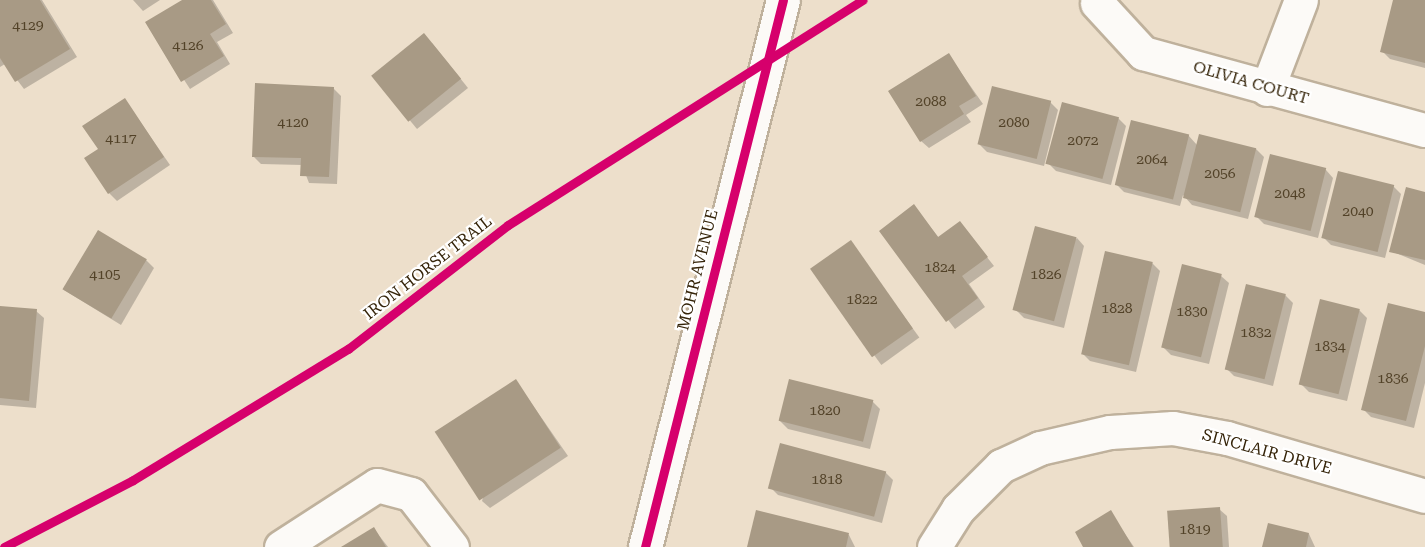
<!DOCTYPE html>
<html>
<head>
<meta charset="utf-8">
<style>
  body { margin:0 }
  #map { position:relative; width:1425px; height:547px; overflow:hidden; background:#eddfcb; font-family:"Roboto Serif",serif }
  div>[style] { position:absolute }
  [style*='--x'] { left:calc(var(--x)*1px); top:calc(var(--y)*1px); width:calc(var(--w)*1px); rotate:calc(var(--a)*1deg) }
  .shadow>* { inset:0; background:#0003; transform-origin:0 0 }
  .building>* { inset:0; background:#a89a85; transform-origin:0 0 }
  .roads { filter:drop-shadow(2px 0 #bfb19c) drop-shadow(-2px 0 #bfb19c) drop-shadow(0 2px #bfb19c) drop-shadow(0 -2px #bfb19c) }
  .minor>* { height:33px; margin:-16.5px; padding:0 16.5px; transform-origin:16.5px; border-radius:16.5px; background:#fcfaf7 }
  .cycleway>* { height:9px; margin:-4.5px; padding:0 4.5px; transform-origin:4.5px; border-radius:4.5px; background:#d6006c }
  span { translate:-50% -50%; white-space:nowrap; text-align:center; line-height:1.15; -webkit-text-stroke:4.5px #fff; paint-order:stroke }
  .number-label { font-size:14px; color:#524228 }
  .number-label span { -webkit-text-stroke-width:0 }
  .street-label { font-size:16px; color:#352409 }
</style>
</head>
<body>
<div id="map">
  <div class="shadow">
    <div style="clip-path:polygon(42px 0,77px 57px,24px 89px,5px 64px,0 67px,0 2px)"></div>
    <div style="clip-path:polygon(133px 0,160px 0,143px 11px)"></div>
    <div style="clip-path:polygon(184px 0,213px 0,233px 33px,217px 42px,230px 64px,190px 89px,147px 23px)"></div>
    <div style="clip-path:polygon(1395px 0,1425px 0,1425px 68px,1390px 59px,1382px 51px)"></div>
    <div style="clip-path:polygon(432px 43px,468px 88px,417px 129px,373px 76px)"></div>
    <div style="clip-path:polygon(948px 54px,983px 104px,966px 115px,971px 122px,929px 148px,921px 141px)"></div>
    <div style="clip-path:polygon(333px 88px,341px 96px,337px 184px,309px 183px,302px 165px,261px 164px,253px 156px)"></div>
    <div style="clip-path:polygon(125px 100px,170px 165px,117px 201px,109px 193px,100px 150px)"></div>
    <div style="clip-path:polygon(1050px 102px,1058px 110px,1044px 166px,987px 152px,979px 144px)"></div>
    <div style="clip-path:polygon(1118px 118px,1126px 126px,1111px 185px,1056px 171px,1048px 163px)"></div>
    <div style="clip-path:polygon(1188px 135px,1197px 145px,1200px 136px,1256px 149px,1264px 157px,1248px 219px,1192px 205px,1183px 195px,1180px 206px,1124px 192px,1116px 184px)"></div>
    <div style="clip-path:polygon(1271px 156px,1326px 170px,1333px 178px,1318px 238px,1264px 224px,1256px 216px)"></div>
    <div style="clip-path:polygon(1393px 186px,1401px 194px,1385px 258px,1331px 245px,1323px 237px)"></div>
    <div style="clip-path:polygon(1425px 193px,1425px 265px,1391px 251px)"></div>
    <div style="clip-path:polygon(914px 206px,939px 238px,960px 223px,994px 266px,969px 284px,985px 307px,955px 329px,881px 231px)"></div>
    <div style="clip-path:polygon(1077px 238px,1084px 246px,1064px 328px,1024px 318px,1016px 310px)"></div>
    <div style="left:850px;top:242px;width:118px;height:47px;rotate:54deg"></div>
    <div style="clip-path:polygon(146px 260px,154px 268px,121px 325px,64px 290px)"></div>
    <div style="clip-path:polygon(1152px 263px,1160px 271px,1136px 372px,1090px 361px,1082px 353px)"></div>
    <div style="clip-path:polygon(1221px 276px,1229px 283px,1209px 364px,1171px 355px,1163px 347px)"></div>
    <div style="clip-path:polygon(1285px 295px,1293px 303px,1273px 386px,1234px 376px,1227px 369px)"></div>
    <div style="clip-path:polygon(0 308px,36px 311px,44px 318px,36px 408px,0 405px)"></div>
    <div style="clip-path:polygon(1359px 310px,1367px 318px,1347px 401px,1309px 392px,1301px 384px)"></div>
    <div style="clip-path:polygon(1425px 314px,1425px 383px,1414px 428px,1371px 417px,1363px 409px)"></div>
    <div style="clip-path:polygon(516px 381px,568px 456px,490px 508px,482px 501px)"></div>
    <div style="clip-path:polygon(872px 401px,880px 409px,870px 449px,788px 429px,780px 421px)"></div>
    <div style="clip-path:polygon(885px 472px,893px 480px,882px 523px,778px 495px,770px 487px)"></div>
    <div style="clip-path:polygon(1219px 509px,1227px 516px,1229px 547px,1172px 547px)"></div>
    <div style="clip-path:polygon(757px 512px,849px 535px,855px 547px,748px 547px)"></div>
    <div style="clip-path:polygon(1110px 512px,1134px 547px,1085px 547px)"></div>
    <div style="clip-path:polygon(374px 529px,388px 547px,344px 547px)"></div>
    <div style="clip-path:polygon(1309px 534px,1315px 547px,1264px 547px)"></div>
  </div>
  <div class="building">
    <div style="clip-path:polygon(0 0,40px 0,70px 49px,15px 82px,0 58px)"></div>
    <div style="clip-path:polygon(182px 0,211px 0,226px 24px,210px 34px,224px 56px,181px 82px,145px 22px)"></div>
    <div style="clip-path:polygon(1393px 0,1425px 0,1425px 63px,1380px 52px)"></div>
    <div style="left:424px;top:33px;width:59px;height:68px;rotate:51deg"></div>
    <div style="clip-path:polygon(949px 53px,976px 96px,959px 106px,964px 114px,920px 142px,888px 91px)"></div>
    <div style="clip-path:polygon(255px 83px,334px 87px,329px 177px,300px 176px,301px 158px,252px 157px)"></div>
    <div style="left:992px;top:86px;width:61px;height:60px;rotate:14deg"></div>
    <div style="clip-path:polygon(125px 98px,164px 157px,108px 194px,84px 158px,98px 149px,82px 126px)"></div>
    <div style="left:1062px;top:102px;width:59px;height:64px;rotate:15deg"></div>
    <div style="left:1131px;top:120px;width:60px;height:67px;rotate:14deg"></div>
    <div style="left:1199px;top:134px;width:59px;height:66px;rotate:14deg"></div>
    <div style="left:1270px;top:154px;width:58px;height:65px;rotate:14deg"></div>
    <div style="left:1338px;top:171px;width:58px;height:69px;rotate:14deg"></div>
    <div style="clip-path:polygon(1406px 187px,1425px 192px,1425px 260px,1389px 252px)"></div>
    <div style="clip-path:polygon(914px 204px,938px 237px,960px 221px,988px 257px,962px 276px,978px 298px,946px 322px,879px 231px)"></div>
    <div style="left:1035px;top:226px;width:43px;height:87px;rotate:15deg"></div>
    <div style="left:98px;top:230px;width:57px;height:69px;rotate:31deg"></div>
    <div style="left:851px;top:240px;width:108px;height:50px;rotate:55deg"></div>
    <div style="left:1105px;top:251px;width:49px;height:106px;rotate:13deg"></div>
    <div style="left:1182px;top:264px;width:41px;height:86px;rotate:14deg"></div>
    <div style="left:1246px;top:284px;width:41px;height:88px;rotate:14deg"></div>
    <div style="left:1320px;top:299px;width:41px;height:88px;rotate:14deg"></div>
    <div style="clip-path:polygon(1388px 303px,1425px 312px,1425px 346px,1406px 421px,1361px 410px)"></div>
    <div style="clip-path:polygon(0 306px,37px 309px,29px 401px,0 398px)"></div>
    <div style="left:516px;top:379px;width:82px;height:97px;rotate:57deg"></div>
    <div style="left:789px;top:379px;width:87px;height:43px;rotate:14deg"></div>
    <div style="left:780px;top:443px;width:110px;height:47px;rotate:15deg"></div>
    <div style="left:1220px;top:507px;width:40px;height:53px;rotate:86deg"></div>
    <div style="clip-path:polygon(756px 510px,849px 533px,846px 547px,747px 547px)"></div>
    <div style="clip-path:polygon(1111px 510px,1133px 547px,1083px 547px,1075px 532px)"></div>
    <div style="clip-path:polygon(1268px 523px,1309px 533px,1306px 547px,1262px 547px)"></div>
    <div style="clip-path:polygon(374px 527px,386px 547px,341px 547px)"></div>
  </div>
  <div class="roads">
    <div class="minor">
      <div style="--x:1097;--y:3;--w:68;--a:47.4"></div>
      <div style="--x:1143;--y:53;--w:292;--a:15.3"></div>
      <div style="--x:1267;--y:89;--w:95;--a:-69.1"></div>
      <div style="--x:281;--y:547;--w:114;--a:-32.9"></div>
      <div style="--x:377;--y:485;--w:35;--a:15"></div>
      <div style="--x:411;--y:494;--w:67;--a:52.3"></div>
      <div style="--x:645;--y:547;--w:564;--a:-75.84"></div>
      <div style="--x:934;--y:547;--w:45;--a:-57.7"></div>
      <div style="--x:958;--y:509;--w:61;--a:-45"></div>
      <div style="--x:1001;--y:466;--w:43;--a:-24.8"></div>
      <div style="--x:1040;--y:448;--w:72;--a:-12.9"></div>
      <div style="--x:1110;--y:432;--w:63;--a:-3.6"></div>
      <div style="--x:1173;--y:428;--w:55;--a:10.5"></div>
      <div style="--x:1227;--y:438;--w:206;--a:16.3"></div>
    </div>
  </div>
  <div class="cycleway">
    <div style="--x:4;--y:547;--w:145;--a:-27.4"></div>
    <div style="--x:133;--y:480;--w:252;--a:-31.4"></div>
    <div style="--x:348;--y:349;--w:202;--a:-37.8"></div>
    <div style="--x:508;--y:225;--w:420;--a:-32.4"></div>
    <div style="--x:645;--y:547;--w:564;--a:-75.84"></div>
  </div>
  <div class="number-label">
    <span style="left:28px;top:25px">4129</span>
    <span style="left:188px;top:45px">4126</span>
    <span style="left:931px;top:101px">2088</span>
    <span style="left:293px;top:122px">4120</span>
    <span style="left:1014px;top:122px">2080</span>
    <span style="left:121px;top:138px">4117</span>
    <span style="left:1083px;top:140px">2072</span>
    <span style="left:1152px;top:159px">2064</span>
    <span style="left:1220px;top:173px">2056</span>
    <span style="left:1290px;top:193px">2048</span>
    <span style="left:1358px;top:211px">2040</span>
    <span style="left:940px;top:267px">1824</span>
    <span style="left:105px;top:274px">4105</span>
    <span style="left:1046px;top:274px">1826</span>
    <span style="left:862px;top:299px">1822</span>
    <span style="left:1117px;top:308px">1828</span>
    <span style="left:1192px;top:311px">1830</span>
    <span style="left:1256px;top:332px">1832</span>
    <span style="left:1330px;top:346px">1834</span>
    <span style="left:1393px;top:378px">1836</span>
    <span style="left:825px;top:410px">1820</span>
    <span style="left:827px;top:479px">1818</span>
    <span style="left:1195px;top:529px">1819</span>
  </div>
  <div class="street-label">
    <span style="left:1251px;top:83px;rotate:16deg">OLIVIA COURT</span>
    <span style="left:428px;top:268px;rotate:-38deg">IRON HORSE TRAIL</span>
    <span style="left:698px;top:270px;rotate:-76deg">MOHR AVENUE</span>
    <span style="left:1267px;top:452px;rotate:15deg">SINCLAIR DRIVE</span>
  </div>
</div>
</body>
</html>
